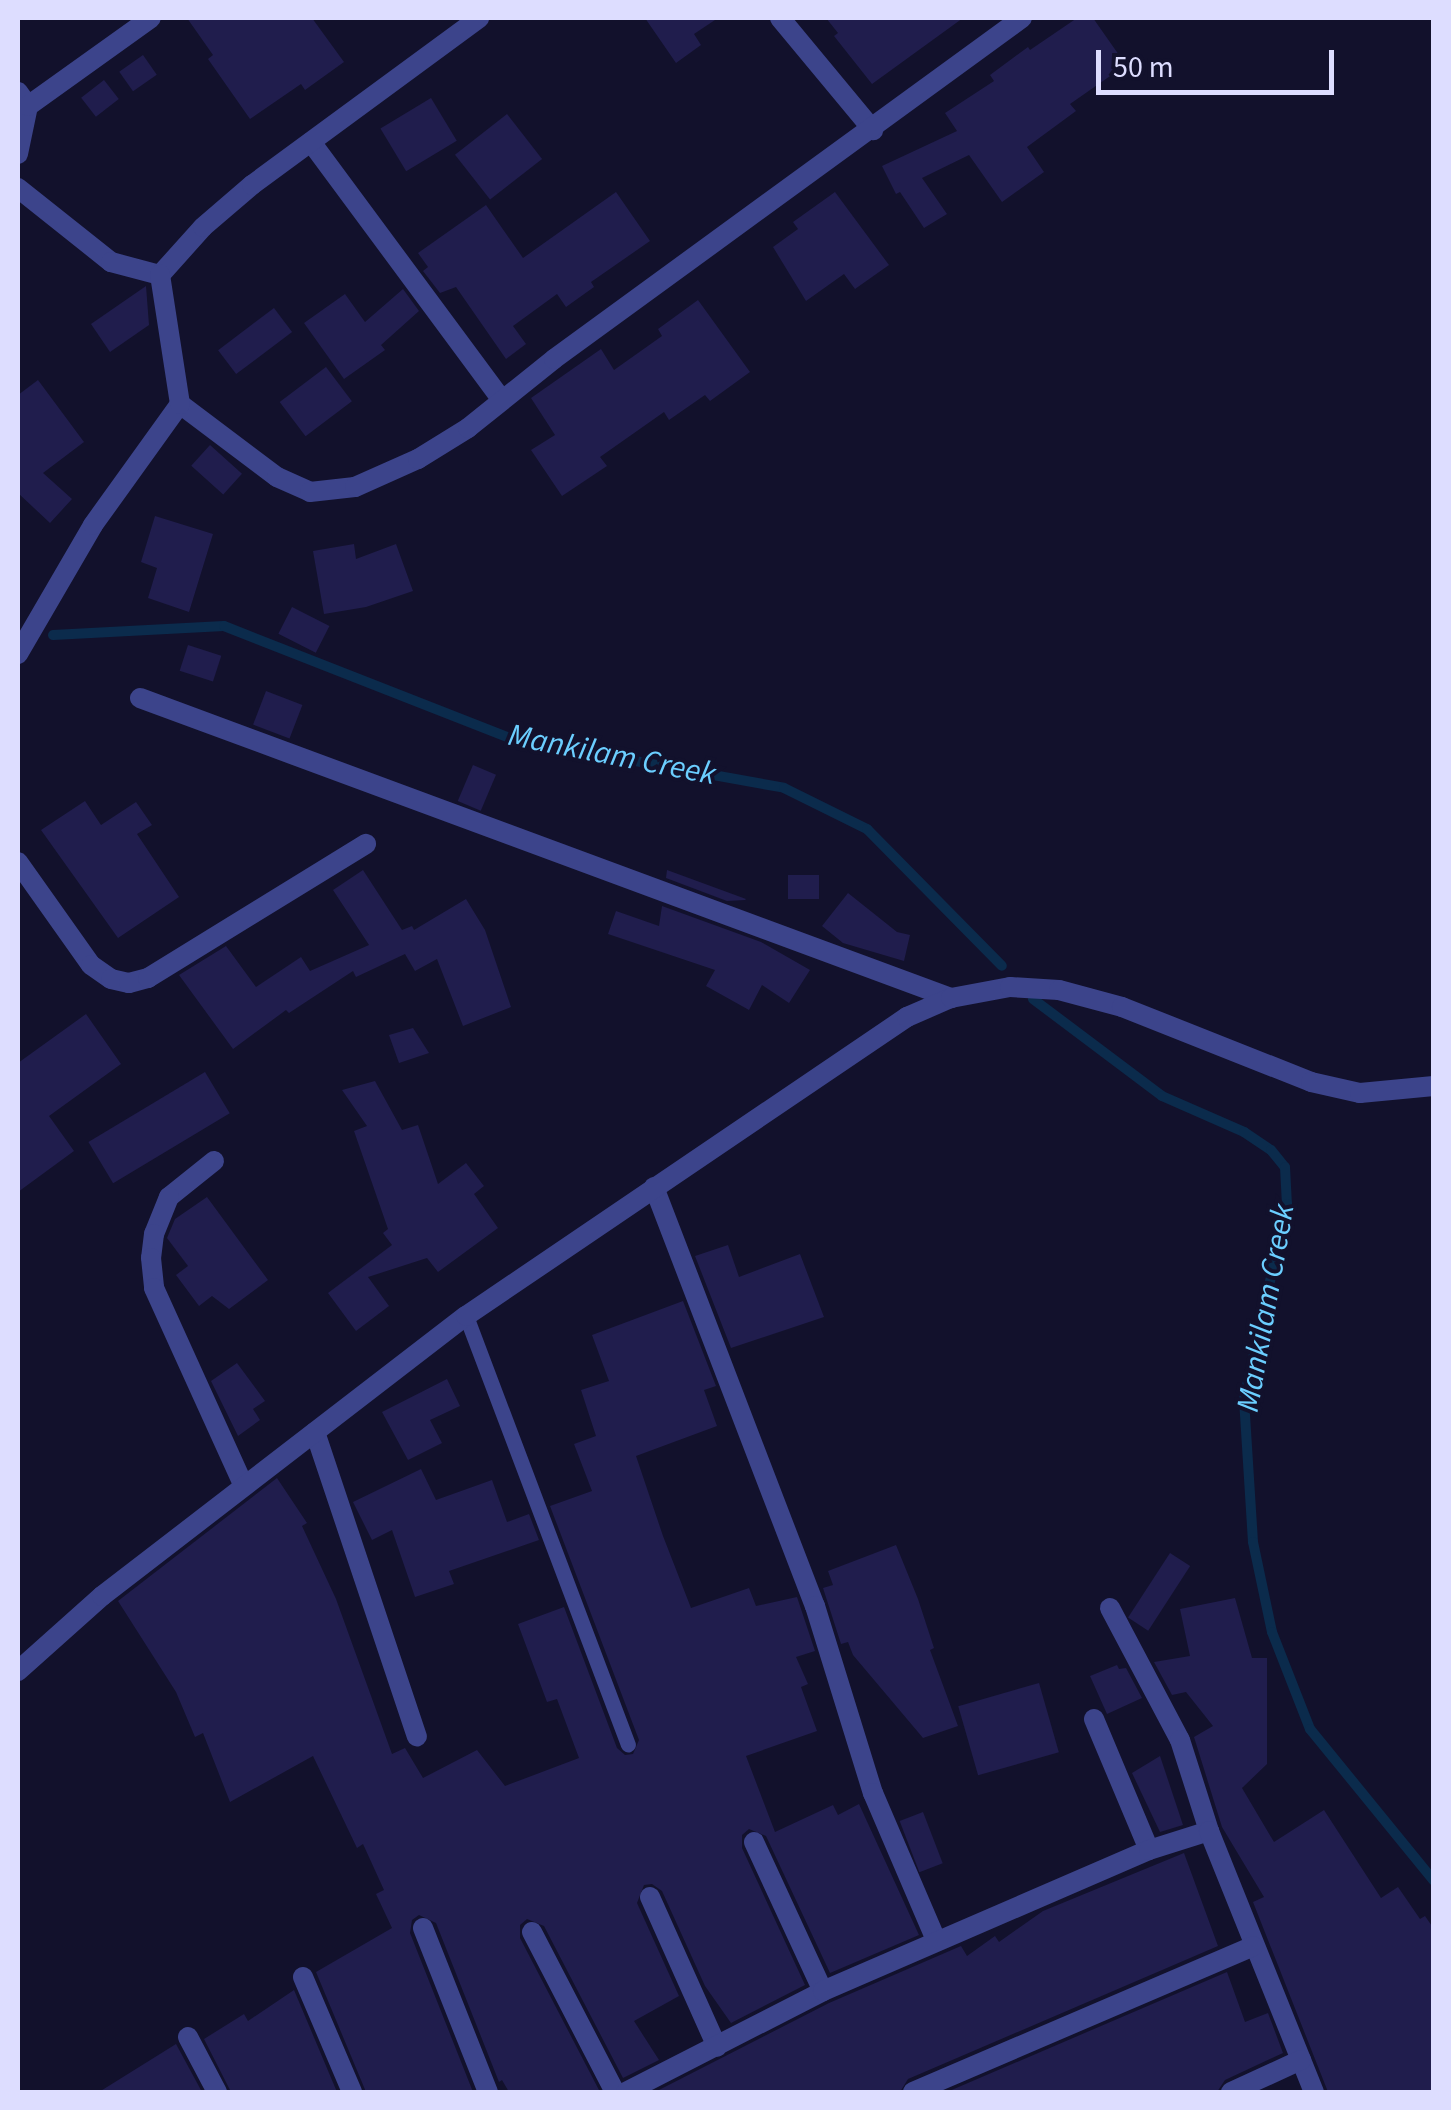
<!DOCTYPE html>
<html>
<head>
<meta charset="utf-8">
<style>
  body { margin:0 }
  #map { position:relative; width:1451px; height:2110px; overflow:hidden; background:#12112c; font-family:"Source Sans 3",sans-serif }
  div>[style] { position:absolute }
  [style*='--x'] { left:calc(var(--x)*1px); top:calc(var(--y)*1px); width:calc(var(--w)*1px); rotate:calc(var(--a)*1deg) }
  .stream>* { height:10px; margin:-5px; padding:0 5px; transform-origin:5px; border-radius:5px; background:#0b2b4c }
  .building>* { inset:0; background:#201d4d; transform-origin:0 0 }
  .service>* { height:15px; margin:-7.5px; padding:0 7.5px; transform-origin:7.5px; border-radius:7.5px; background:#3c448b }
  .minor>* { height:20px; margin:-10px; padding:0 10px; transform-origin:10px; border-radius:10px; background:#3c448b }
  .tertiary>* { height:20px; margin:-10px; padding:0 10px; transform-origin:10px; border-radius:10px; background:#3c448b }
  span { translate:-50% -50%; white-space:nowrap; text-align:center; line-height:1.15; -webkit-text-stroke:8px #12112c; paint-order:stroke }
  .water-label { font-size:32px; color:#6bceff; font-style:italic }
  .frame { position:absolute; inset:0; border:20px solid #ddf; pointer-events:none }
  .scale { position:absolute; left:1096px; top:50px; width:238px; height:45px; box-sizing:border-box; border:5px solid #ddf; border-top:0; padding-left:12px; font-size:30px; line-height:35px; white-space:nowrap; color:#ddf; -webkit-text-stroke:8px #12112c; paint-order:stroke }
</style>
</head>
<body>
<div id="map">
  <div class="stream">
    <div style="--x:53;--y:635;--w:171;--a:-3"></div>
    <div style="--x:224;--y:626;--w:310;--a:21.4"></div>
    <div style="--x:513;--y:739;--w:275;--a:10.2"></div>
    <div style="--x:784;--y:788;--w:93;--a:26.3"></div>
    <div style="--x:867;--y:829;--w:192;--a:45.4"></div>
    <div style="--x:1033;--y:999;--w:161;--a:36.9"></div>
    <div style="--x:1162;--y:1096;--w:90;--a:23.7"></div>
    <div style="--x:1244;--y:1132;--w:32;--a:34"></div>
    <div style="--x:1271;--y:1150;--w:22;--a:51"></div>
    <div style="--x:1285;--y:1167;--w:37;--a:87"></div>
    <div style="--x:1287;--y:1204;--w:200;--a:102.4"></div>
    <div style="--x:1244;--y:1399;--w:143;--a:86.4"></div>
    <div style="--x:1253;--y:1542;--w:92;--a:78.1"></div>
    <div style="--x:1272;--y:1632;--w:104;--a:68.6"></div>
    <div style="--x:1310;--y:1729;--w:196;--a:50.8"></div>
  </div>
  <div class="building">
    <div style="clip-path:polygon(187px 18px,312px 18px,344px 62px,305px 90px,301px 84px,250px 119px,208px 59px,213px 55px)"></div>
    <div style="clip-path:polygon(645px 18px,718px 18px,694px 34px,701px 45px,676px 63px)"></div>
    <div style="clip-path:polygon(826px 18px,963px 18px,872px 84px,834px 36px,838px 33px)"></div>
    <div style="clip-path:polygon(1077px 18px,1093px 18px,1126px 65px,1070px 104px,1076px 111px,1027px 147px,1044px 172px,1002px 202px,969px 155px,922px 178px,947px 214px,924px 228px,900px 192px,896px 194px,882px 166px,957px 131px,945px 113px,994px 81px,990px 75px,1028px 47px,1030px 50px)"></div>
    <div style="left:143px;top:55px;width:24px;height:29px;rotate:55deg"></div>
    <div style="left:104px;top:80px;width:24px;height:29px;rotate:52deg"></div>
    <div style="left:431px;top:98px;width:50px;height:59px;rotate:59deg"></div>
    <div style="left:507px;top:114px;width:57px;height:66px;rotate:52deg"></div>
    <div style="clip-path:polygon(616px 192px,650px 241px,591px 282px,594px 287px,566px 307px,557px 294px,513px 326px,526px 344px,506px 359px,456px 287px,440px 293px,423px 271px,428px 267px,418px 253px,486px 205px,523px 258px)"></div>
    <div style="clip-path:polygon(835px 192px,889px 265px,855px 289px,844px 274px,806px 301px,773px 247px,798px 229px,793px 222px)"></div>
    <div style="clip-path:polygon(146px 286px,149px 325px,110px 352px,91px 324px)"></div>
    <div style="clip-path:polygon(403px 289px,419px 311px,381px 345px,385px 350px,344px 379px,304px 323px,345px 294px,365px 322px)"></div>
    <div style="clip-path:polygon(698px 300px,750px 372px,710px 401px,705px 395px,669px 420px,664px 412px,600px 457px,607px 466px,562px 496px,531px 450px,555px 435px,531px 398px,601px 349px,614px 370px,662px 336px,658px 329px)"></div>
    <div style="left:274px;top:308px;width:30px;height:70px;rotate:53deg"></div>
    <div style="left:326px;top:367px;width:43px;height:58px;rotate:53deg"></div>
    <div style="clip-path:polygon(38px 380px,84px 442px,43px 473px,72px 499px,50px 523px,18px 493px,18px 395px)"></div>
    <div style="left:210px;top:445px;width:43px;height:28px;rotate:42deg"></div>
    <div style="clip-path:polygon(155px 516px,213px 534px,189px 612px,148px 598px,157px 568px,141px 562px)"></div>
    <div style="clip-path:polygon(354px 544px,356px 559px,396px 544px,413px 591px,366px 607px,324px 614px,313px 551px)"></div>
    <div style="left:292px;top:607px;width:42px;height:30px;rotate:27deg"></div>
    <div style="left:188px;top:645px;width:35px;height:27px;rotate:18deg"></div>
    <div style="left:266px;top:691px;width:39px;height:36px;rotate:21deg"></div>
    <div style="left:473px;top:765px;width:25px;height:39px;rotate:23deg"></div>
    <div style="clip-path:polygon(85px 801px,101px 825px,136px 802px,152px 825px,137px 834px,179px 897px,118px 938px,41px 830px)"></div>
    <div style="clip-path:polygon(363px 870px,402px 930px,412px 926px,414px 930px,466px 899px,485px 930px,511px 1007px,463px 1026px,437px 959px,415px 971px,405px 954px,356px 977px,353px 971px,289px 1013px,286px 1010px,233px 1049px,179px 975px,226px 946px,256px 987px,301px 957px,310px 971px,369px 945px,333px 890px)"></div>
    <div style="clip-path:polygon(667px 870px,746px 899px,745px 900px,727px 901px,666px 878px)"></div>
    <div style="left:788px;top:875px;width:31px;height:24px"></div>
    <div style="clip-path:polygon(848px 893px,897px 932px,910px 935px,904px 961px,843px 943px,822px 926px)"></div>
    <div style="clip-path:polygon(662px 906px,761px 942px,810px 970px,789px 1003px,762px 985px,749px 1010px,706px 986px,715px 970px,608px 934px,616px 911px,659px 926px)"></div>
    <div style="clip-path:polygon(86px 1014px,121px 1064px,49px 1116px,74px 1151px,18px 1192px,18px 1063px)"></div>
    <div style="clip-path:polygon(413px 1028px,429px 1053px,399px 1063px,389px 1035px)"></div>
    <div style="left:205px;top:1072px;width:48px;height:136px;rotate:59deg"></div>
    <div style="clip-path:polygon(375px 1081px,402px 1130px,418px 1125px,438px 1184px,466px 1163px,484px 1186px,474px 1194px,498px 1228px,438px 1272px,427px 1258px,368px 1277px,389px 1306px,356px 1331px,328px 1293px,392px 1245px,383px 1233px,388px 1229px,354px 1131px,367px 1126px,342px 1090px)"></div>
    <div style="clip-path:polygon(207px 1197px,268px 1280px,229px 1309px,212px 1296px,199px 1306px,176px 1275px,188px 1266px,167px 1238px,175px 1219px)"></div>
    <div style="clip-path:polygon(728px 1245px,739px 1277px,800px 1254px,824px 1317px,731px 1348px,695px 1256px)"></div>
    <div style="clip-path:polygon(683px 1301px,716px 1386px,704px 1390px,717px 1426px,636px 1456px,663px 1536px,691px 1608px,749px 1588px,756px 1606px,797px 1597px,815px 1651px,796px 1657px,808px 1684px,801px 1687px,817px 1731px,746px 1756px,775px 1832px,833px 1805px,838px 1815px,859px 1804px,919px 1935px,830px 1973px,766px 1836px,749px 1829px,742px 1835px,742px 1848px,805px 1985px,731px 2023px,705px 1986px,662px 1891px,652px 1884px,644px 1885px,637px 1903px,679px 1996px,634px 2021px,659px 2060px,623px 2078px,544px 1926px,527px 1919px,520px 1925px,520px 1938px,600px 2092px,509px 2092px,502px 2080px,499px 2082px,436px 1923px,419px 1915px,412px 1920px,410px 1933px,473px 2092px,366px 2092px,316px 1972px,392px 1928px,376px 1894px,384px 1890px,363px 1844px,357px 1848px,313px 1756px,230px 1802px,203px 1733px,195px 1737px,176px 1692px,118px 1601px,277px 1478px,307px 1523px,302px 1526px,336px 1599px,392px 1754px,405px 1748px,423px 1778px,477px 1750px,505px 1786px,579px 1758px,557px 1699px,547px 1702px,518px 1624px,564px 1607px,617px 1748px,625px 1755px,633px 1754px,639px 1740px,550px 1506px,592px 1491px,574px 1444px,596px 1436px,581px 1390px,609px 1381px,592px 1335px)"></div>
    <div style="clip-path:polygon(237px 1363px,265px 1401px,253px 1409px,260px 1420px,238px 1436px,211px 1381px)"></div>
    <div style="clip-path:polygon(447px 1379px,460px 1406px,430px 1420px,442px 1443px,408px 1460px,382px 1412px)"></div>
    <div style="clip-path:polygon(421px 1469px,436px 1500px,492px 1480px,507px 1522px,529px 1514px,539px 1540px,449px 1571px,454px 1584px,415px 1597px,392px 1530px,372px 1540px,353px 1502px)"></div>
    <div style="clip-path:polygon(896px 1545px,918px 1599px,934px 1648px,930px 1650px,958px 1726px,923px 1738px,853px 1655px,848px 1642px,841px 1644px,823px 1588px,833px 1585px,828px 1571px)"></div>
    <div style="left:1170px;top:1553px;width:24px;height:77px;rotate:33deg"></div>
    <div style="clip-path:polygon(1235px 1598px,1252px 1658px,1267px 1658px,1267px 1764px,1242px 1788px,1274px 1842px,1324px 1810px,1381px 1898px,1398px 1887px,1420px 1919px,1425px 1916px,1434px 1929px,1434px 2092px,1328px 2092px,1253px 1902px,1264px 1897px,1222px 1827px,1194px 1737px,1213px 1726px,1186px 1692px,1172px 1695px,1154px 1662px,1190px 1656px,1180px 1609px)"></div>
    <div style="clip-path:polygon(1117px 1665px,1119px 1669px,1126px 1668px,1142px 1698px,1107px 1714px,1090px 1676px)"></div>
    <div style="left:1039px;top:1683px;width:72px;height:84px;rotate:74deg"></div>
    <div style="clip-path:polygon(1160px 1756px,1183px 1825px,1160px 1832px,1132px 1773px)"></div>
    <div style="left:923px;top:1812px;width:55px;height:25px;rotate:69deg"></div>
    <div style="clip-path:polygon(1184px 1853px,1218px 1946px,908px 2079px,900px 2092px,655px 2092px,829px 2003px,961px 1946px,967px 1956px,995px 1936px,999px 1942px,1043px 1911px)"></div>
    <div style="clip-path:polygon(1227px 1972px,1245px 2022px,1268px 2013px,1283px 2053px,1225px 2080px,1217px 2092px,947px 2092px)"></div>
    <div style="clip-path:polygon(294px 1990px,337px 2092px,231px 2092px,204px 2039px,244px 2014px,248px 2021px)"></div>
    <div style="clip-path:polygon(176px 2044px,202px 2092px,99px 2092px)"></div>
  </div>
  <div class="service">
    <div style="--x:466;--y:1316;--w:458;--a:69.3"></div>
  </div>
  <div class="minor">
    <div style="--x:780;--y:18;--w:146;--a:50.3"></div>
    <div style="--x:18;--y:92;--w:17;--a:54"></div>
    <div style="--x:28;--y:106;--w:49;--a:101.8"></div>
    <div style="--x:28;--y:106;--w:151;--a:-35.6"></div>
    <div style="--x:311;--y:142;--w:320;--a:53.5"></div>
    <div style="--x:18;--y:188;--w:119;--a:38.5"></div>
    <div style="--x:111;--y:262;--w:51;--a:14.9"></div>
    <div style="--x:160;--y:275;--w:64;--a:-48.1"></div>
    <div style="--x:203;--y:227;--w:65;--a:-40.6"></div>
    <div style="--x:252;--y:185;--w:282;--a:-36.3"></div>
    <div style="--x:180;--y:404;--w:121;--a:37"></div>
    <div style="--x:277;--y:477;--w:36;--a:24"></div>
    <div style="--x:310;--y:492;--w:45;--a:-6.3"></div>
    <div style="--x:355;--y:487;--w:69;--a:-24"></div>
    <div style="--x:418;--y:459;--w:59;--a:-31.8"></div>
    <div style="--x:468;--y:428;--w:110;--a:-38.7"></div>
    <div style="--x:554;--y:359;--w:579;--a:-36.08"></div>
    <div style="--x:18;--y:654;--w:149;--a:-59.8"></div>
    <div style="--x:93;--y:525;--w:149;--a:-54.3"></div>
    <div style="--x:180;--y:404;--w:131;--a:-98.8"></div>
    <div style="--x:140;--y:698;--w:865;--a:20.3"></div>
    <div style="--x:18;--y:862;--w:126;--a:54.7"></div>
    <div style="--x:91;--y:965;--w:24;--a:35"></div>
    <div style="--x:111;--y:979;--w:18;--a:13"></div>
    <div style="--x:129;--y:983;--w:20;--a:-15"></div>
    <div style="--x:148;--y:978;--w:256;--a:-31.6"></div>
    <div style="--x:214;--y:1161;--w:58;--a:141.3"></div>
    <div style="--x:169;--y:1197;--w:40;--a:112"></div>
    <div style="--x:154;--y:1234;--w:24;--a:97"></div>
    <div style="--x:151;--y:1258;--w:30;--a:84"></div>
    <div style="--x:154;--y:1288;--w:217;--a:65.6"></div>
    <div style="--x:654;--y:1187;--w:449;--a:69"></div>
    <div style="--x:815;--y:1606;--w:196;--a:72.8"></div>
    <div style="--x:873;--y:1793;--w:160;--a:66.8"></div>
    <div style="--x:315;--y:1432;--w:321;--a:71.5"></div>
    <div style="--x:1110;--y:1608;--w:149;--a:62.1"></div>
    <div style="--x:1180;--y:1740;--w:96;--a:72.3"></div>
    <div style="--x:1094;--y:1719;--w:142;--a:67.2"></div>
    <div style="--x:754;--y:1842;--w:164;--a:65.2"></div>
    <div style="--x:650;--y:1897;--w:164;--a:65.9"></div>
    <div style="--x:423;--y:1928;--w:176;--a:68.4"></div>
    <div style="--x:532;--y:1932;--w:180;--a:62.6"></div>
    <div style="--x:303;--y:1977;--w:125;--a:66.9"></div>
    <div style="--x:188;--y:2037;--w:62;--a:62.2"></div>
    <div style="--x:626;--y:2092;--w:221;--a:-27.1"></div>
    <div style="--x:823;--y:1991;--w:355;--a:-23.4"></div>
    <div style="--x:1149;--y:1850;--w:63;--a:-17.6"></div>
    <div style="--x:1209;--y:1831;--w:281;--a:68.1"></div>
    <div style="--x:913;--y:2092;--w:370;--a:-23.2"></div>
    <div style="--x:1231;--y:2092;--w:77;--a:-24.6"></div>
  </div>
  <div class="tertiary">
    <div style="--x:18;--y:1671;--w:113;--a:-41.8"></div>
    <div style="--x:102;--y:1596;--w:459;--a:-37.6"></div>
    <div style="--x:466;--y:1316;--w:533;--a:-34.14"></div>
    <div style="--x:907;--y:1017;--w:48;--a:-23.4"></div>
    <div style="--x:951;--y:998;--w:60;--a:-10.6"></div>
    <div style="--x:1010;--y:987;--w:49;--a:3.5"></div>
    <div style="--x:1059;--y:990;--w:65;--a:15.1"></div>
    <div style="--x:1122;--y:1007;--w:203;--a:21.6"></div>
    <div style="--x:1311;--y:1082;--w:50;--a:12.7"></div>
    <div style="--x:1360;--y:1093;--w:74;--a:-5.4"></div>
  </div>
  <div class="water-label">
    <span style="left:612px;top:755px;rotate:11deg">Mankilam Creek</span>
    <span style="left:1266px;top:1308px;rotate:-80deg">Mankilam Creek</span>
  </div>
  <div class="frame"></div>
  <div class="scale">50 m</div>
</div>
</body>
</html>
